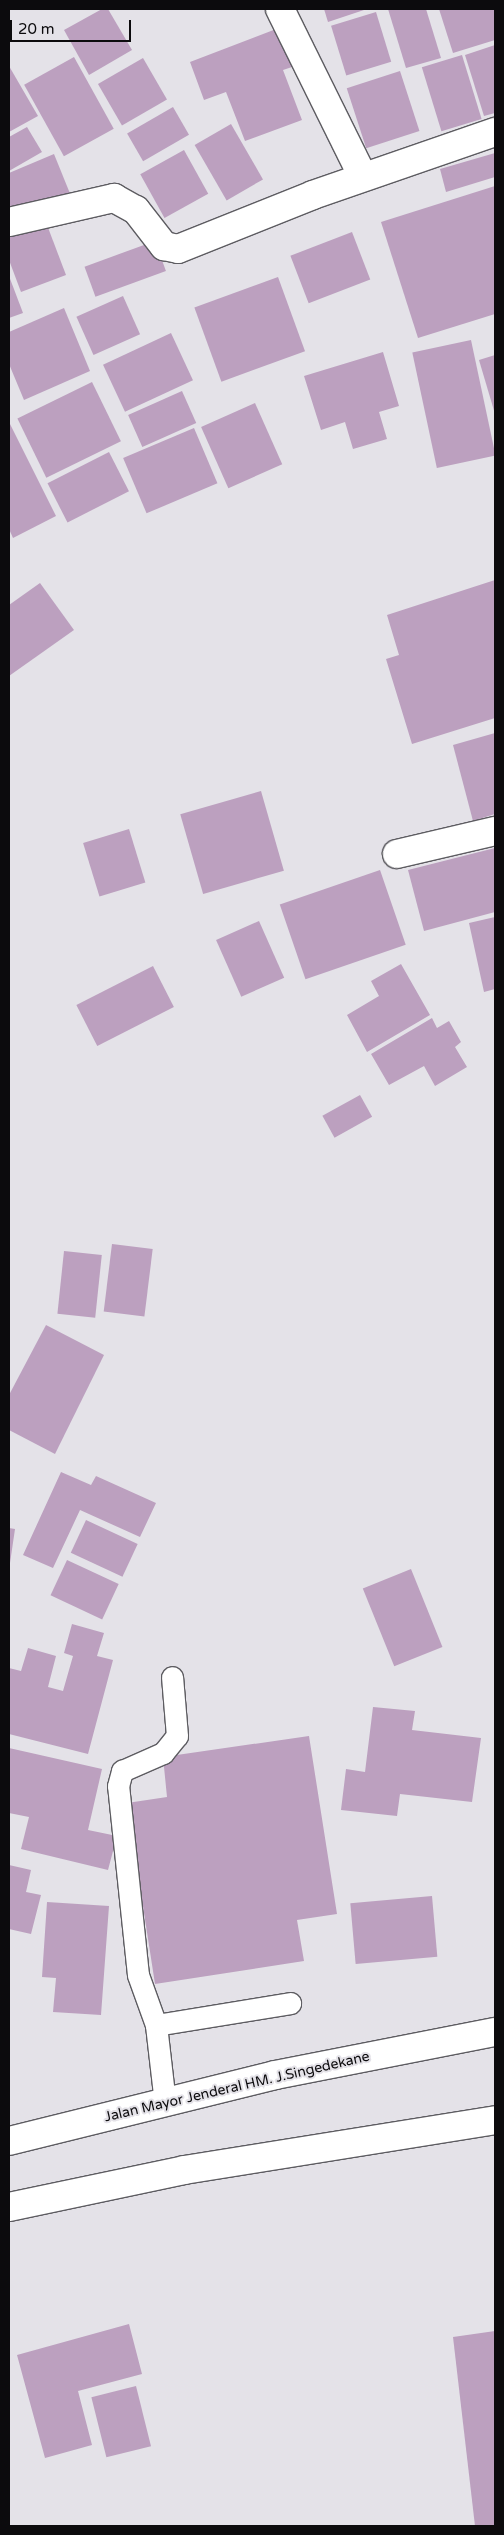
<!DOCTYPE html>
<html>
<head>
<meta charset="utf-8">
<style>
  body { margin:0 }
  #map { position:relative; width:504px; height:2535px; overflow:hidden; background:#e4e2e8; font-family:"Varela Round",sans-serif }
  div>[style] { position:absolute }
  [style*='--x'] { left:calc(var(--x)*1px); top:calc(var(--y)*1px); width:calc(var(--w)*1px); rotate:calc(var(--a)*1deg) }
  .building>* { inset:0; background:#bca0bf; transform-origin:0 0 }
  .roads { filter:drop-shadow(1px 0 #5d5c61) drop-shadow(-1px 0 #5d5c61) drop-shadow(0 1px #5d5c61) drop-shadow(0 -1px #5d5c61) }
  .service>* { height:21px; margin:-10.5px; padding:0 10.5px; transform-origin:10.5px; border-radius:10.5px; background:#fff }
  .minor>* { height:28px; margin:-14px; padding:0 14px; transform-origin:14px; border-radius:14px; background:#fff }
  .secondary>* { height:28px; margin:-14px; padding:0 14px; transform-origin:14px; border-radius:14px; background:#fff }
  span { translate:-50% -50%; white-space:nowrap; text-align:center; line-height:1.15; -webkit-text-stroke:4px #e4e2e8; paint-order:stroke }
  .street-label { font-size:14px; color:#0c0b0d }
  .frame { position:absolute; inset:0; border:10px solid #0c0b0d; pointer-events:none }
  .scale { position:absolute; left:10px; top:20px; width:121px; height:22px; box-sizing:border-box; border:2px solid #0c0b0d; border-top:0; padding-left:6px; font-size:15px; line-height:18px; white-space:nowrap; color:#0c0b0d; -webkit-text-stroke:4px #e4e2e8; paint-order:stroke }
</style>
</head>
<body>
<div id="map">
  <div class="building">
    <div style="clip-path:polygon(102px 9px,108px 9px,132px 50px,89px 75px,64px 30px)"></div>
    <div style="clip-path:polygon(324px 9px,367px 9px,328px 22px)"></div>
    <div style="clip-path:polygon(388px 9px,426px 9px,441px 58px,406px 68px)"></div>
    <div style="clip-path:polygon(439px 9px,495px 9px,495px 40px,453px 53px)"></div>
    <div style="left:376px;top:12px;width:52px;height:47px;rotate:73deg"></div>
    <div style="clip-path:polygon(284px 26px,298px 65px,283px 70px,302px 120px,245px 141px,226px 92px,204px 100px,190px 62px)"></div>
    <div style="clip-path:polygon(495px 45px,495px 113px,484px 116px,465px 55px)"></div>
    <div style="left:462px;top:55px;width:67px;height:42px;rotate:73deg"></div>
    <div style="left:74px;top:57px;width:82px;height:57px;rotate:61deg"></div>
    <div style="left:143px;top:58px;width:48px;height:52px;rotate:60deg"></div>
    <div style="clip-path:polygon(9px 66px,38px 116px,9px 132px)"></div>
    <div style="left:400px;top:71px;width:63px;height:56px;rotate:72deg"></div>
    <div style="left:173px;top:107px;width:32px;height:53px;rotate:60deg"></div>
    <div style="left:231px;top:124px;width:64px;height:42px;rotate:60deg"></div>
    <div style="clip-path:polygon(27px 127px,42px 152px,9px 171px,9px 137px)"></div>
    <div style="left:184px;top:150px;width:50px;height:50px;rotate:61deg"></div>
    <div style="clip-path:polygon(495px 153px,495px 177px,446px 192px,440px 169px)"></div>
    <div style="clip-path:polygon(54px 154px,71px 196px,16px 220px,9px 203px,9px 173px)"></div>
    <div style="clip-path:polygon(495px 186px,495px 314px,418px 338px,381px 222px)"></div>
    <div style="clip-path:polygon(44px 217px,66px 275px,21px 292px,9px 260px,9px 231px)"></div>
    <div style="left:352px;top:232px;width:51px;height:66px;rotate:69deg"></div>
    <div style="left:155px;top:241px;width:32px;height:75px;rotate:70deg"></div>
    <div style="clip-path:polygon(9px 276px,23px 313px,9px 318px)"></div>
    <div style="left:278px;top:277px;width:79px;height:89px;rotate:70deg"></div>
    <div style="left:123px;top:296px;width:42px;height:51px;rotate:66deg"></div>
    <div style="clip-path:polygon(64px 308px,90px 371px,24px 400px,9px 364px,9px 332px)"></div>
    <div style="left:171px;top:333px;width:52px;height:75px;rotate:65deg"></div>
    <div style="left:471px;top:340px;width:118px;height:60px;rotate:78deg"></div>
    <div style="clip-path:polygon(383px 352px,399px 406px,379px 412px,387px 439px,353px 449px,345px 422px,321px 430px,304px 376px)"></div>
    <div style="clip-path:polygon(495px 355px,495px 414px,479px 360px)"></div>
    <div style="left:92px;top:382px;width:66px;height:83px;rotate:64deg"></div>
    <div style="left:182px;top:391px;width:35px;height:59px;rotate:66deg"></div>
    <div style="left:255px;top:403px;width:67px;height:59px;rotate:66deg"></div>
    <div style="clip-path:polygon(9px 422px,56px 516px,13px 538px,9px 529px)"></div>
    <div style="left:194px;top:428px;width:60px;height:77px;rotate:67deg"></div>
    <div style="left:109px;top:452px;width:44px;height:69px;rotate:63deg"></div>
    <div style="clip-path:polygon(495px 580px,495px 718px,412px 744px,386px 659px,399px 655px,387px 615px)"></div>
    <div style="clip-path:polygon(40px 583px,74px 630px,9px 676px,9px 605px)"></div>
    <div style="clip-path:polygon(495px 733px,495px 814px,473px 821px,453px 745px)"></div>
    <div style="left:261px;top:791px;width:83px;height:84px;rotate:74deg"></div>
    <div style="left:129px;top:829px;width:56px;height:48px;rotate:73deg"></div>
    <div style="clip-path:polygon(495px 848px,495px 912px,424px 931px,408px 870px)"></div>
    <div style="left:380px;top:870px;width:79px;height:106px;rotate:71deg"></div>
    <div style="clip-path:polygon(495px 917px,495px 989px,484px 992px,469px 923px)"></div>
    <div style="left:259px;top:921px;width:62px;height:47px;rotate:66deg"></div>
    <div style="clip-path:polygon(401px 964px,430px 1015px,367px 1052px,347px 1015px,379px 996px,371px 981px)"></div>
    <div style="left:153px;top:966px;width:46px;height:86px;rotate:63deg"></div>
    <div style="clip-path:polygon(432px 1018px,437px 1028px,449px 1021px,461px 1042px,455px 1047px,467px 1067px,435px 1086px,424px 1066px,389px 1085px,371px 1054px)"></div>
    <div style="left:360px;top:1095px;width:25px;height:43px;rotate:61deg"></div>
    <div style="left:112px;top:1244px;width:41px;height:68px;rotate:7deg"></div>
    <div style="left:64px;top:1251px;width:38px;height:63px;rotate:6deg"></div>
    <div style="clip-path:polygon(46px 1325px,104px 1355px,55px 1454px,9px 1430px,9px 1395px)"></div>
    <div style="clip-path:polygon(61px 1472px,91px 1485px,96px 1476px,156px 1503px,140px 1537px,80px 1510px,53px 1568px,23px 1555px)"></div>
    <div style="left:86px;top:1520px;width:57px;height:36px;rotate:25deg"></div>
    <div style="clip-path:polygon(9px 1528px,15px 1529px,10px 1563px,9px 1563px)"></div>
    <div style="left:67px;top:1560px;width:57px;height:39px;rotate:25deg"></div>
    <div style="left:411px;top:1569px;width:84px;height:52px;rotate:68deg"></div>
    <div style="clip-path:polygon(72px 1624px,104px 1633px,97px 1656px,113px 1660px,88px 1754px,9px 1734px,9px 1668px,21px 1671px,28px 1648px,56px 1656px,48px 1687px,63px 1691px,73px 1656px,64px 1653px)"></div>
    <div style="clip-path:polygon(373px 1707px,415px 1711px,412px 1730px,481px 1738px,472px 1802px,400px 1794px,397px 1816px,341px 1810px,346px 1769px,365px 1772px)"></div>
    <div style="clip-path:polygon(309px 1736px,337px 1914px,297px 1920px,304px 1961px,155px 1984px,127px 1803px,167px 1797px,163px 1757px)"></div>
    <div style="clip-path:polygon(9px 1748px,102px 1769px,88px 1830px,117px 1836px,108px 1870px,21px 1849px,29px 1817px,9px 1813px)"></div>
    <div style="clip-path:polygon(9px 1865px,31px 1870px,26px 1892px,41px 1895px,31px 1934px,9px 1929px)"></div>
    <div style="left:432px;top:1896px;width:61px;height:82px;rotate:85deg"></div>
    <div style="clip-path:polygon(47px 1902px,109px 1906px,101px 2015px,53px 2012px,56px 1978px,42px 1977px)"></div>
    <div style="clip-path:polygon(129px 2324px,142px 2374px,78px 2391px,92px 2445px,45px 2458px,17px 2355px)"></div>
    <div style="clip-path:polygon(495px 2331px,495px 2526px,475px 2526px,453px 2337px)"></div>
    <div style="left:136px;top:2386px;width:62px;height:46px;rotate:76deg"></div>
  </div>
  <div class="roads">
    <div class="service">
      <div style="--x:156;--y:2025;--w:136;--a:-9.3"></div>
      <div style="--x:165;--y:2103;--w:79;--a:-96.6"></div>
      <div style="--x:156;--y:2025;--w:53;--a:-109.8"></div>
      <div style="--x:138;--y:1975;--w:190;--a:-96"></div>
      <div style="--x:118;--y:1786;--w:16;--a:-75"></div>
      <div style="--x:122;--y:1771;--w:45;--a:-23.7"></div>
      <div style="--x:163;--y:1753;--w:22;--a:-51"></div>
      <div style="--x:177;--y:1736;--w:59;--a:-94.8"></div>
    </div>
    <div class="minor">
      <div style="--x:280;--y:9;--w:187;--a:63.7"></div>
      <div style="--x:9;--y:222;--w:108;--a:-12.9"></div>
      <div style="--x:114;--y:198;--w:25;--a:29"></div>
      <div style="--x:136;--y:210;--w:46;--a:52.1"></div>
      <div style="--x:164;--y:246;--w:14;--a:12"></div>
      <div style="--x:178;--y:249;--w:145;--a:-21.8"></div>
      <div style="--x:313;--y:195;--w:193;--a:-19.1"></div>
      <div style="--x:397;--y:854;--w:101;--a:-13.2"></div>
    </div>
    <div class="secondary">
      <div style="--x:9;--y:2141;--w:274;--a:-13.9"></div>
      <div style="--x:275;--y:2075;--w:224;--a:-11.1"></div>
      <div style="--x:9;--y:2207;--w:179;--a:-11.9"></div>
      <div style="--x:184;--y:2170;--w:315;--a:-9.1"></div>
    </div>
  </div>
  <div class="street-label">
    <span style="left:237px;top:2087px;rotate:-13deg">Jalan Mayor Jenderal HM. J.Singedekane</span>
  </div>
  <div class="frame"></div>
  <div class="scale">20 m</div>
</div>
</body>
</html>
